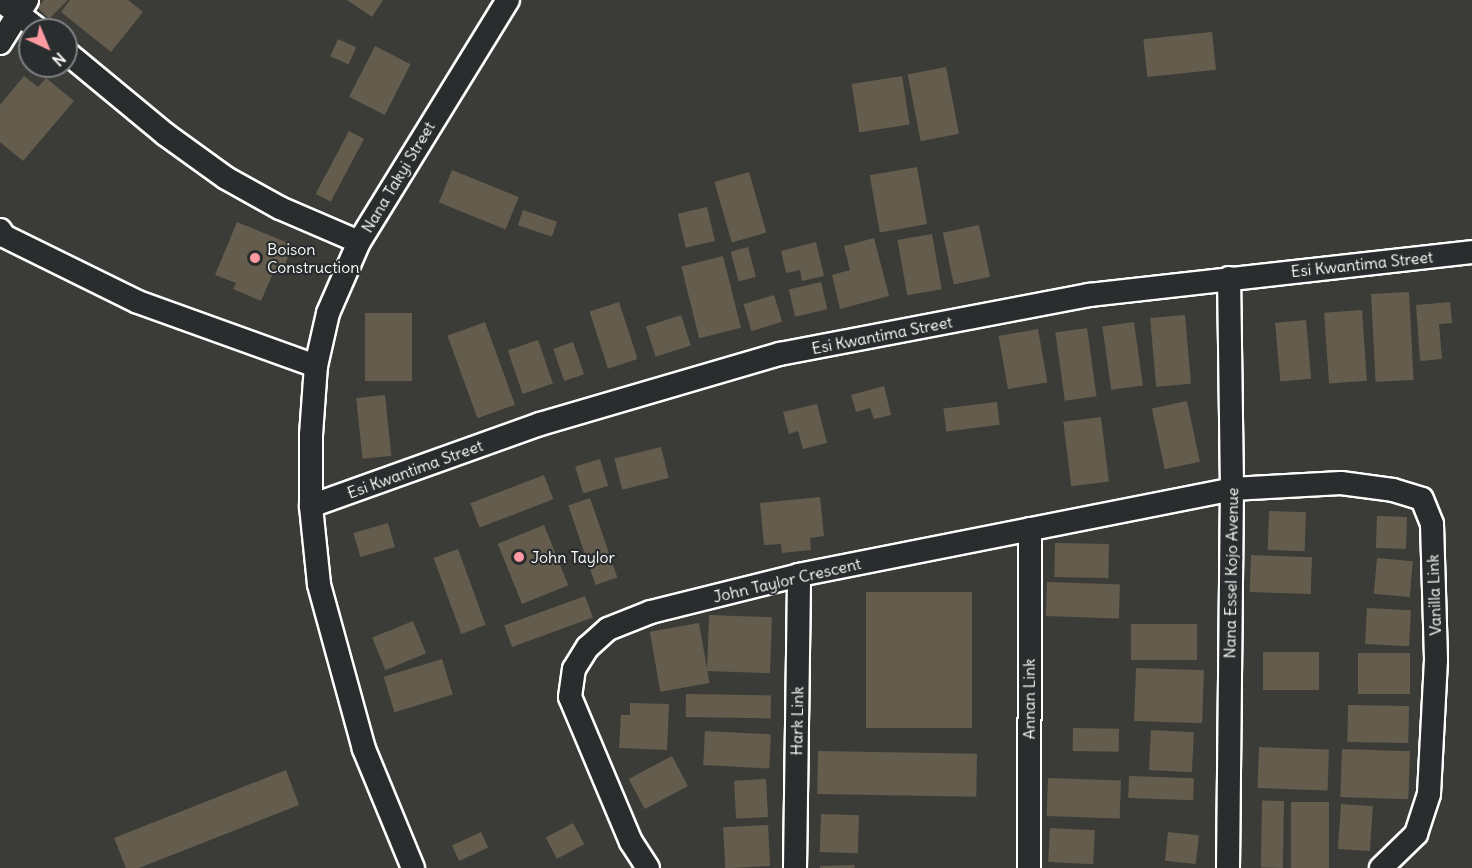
<!DOCTYPE html>
<html>
<head>
<meta charset="utf-8">
<style>
  body { margin:0 }
  #map { position:relative; width:1472px; height:868px; overflow:hidden; background:#3b3b37; font-family:Delius,sans-serif }
  div>[style] { position:absolute }
  [style*='--x'] { left:calc(var(--x)*1px); top:calc(var(--y)*1px); width:calc(var(--w)*1px); rotate:calc(var(--a)*1deg) }
  .building>* { inset:0; background:#645d4d; transform-origin:0 0 }
  .roads { filter:drop-shadow(2px 0 #fff) drop-shadow(-2px 0 #fff) drop-shadow(0 2px #fff) drop-shadow(0 -2px #fff) }
  .street>* { height:22px; margin:-11px; padding:0 11px; transform-origin:11px; border-radius:11px; background:#2a2d2e }
  .dots>* { width:16px; height:16px; translate:-50% -50%; box-sizing:border-box; border:3px solid #2a2d2e; border-radius:50% }
  span { translate:-50% -50%; white-space:nowrap; text-align:center; line-height:1.15; -webkit-text-stroke:4.5px #2a2d2e; paint-order:stroke }
  .street-label { font-size:16px; color:#fff }
  .poi-label { font-size:16px; color:#fff }
  .left { translate:0 -50%; text-align:left }
  .north { position:absolute; left:18px; top:18px; width:60px; height:60px; box-sizing:border-box; background:#2a2d2e; border:2px solid #7f8182; border-radius:50%; rotate:136deg; font-size:16px; font-weight:700; line-height:24px; text-align:center; color:#fff }
  .north::after { content:''; display:block; margin:auto; width:21px; height:27px; background:#ff9aa2; clip-path:polygon(50% 0,100% 100%,50% 72%,0 100%) }
</style>
</head>
<body>
<div id="map">
  <div class="building">
    <div style="clip-path:polygon(44px 0,68px 0,49px 19px,37px 7px)"></div>
    <div style="clip-path:polygon(70px 0,128px 0,143px 12px,111px 52px,61px 12px)"></div>
    <div style="clip-path:polygon(347px 0,383px 0,372px 17px)"></div>
    <div style="left:1212px;top:32px;width:38px;height:69px;rotate:84deg"></div>
    <div style="left:338px;top:39px;width:20px;height:19px;rotate:24deg"></div>
    <div style="left:375px;top:46px;width:40px;height:57px;rotate:27deg"></div>
    <div style="left:946px;top:67px;width:68px;height:39px;rotate:79deg"></div>
    <div style="clip-path:polygon(24px 76px,38px 87px,46px 78px,74px 101px,23px 161px,0 142px,0 105px)"></div>
    <div style="left:902px;top:76px;width:49px;height:51px;rotate:81deg"></div>
    <div style="left:349px;top:131px;width:17px;height:71px;rotate:28deg"></div>
    <div style="left:917px;top:167px;width:58px;height:48px;rotate:80deg"></div>
    <div style="left:452px;top:170px;width:72px;height:35px;rotate:22deg"></div>
    <div style="left:749px;top:172px;width:63px;height:36px;rotate:74deg"></div>
    <div style="left:707px;top:207px;width:35px;height:30px;rotate:77deg"></div>
    <div style="left:523px;top:210px;width:36px;height:16px;rotate:19deg"></div>
    <div style="clip-path:polygon(237px 222px,293px 245px,281px 274px,274px 271px,261px 301px,233px 289px,236px 283px,215px 275px)"></div>
    <div style="left:979px;top:225px;width:53px;height:37px;rotate:78deg"></div>
    <div style="left:932px;top:234px;width:56px;height:35px;rotate:80deg"></div>
    <div style="clip-path:polygon(874px 238px,889px 296px,840px 309px,832px 275px,850px 270px,844px 246px)"></div>
    <div style="clip-path:polygon(816px 242px,824px 276px,802px 281px,800px 270px,786px 273px,781px 251px)"></div>
    <div style="left:748px;top:247px;width:31px;height:18px;rotate:75deg"></div>
    <div style="left:723px;top:256px;width:74px;height:43px;rotate:76deg"></div>
    <div style="left:821px;top:282px;width:28px;height:33px;rotate:77deg"></div>
    <div style="left:1409px;top:292px;width:88px;height:38px;rotate:87deg"></div>
    <div style="left:774px;top:295px;width:28px;height:32px;rotate:73deg"></div>
    <div style="left:619px;top:302px;width:60px;height:31px;rotate:72deg"></div>
    <div style="clip-path:polygon(1450px 302px,1452px 323px,1439px 324px,1442px 359px,1420px 361px,1416px 305px)"></div>
    <div style="left:1362px;top:310px;width:71px;height:38px;rotate:86deg"></div>
    <div style="left:365px;top:313px;width:47px;height:68px"></div>
    <div style="left:681px;top:315px;width:32px;height:37px;rotate:72deg"></div>
    <div style="left:1185px;top:315px;width:69px;height:35px;rotate:85deg"></div>
    <div style="left:1306px;top:320px;width:59px;height:31px;rotate:85deg"></div>
    <div style="left:485px;top:322px;width:88px;height:40px;rotate:70deg"></div>
    <div style="left:1134px;top:322px;width:64px;height:32px;rotate:82deg"></div>
    <div style="left:1087px;top:328px;width:69px;height:32px;rotate:82deg"></div>
    <div style="left:1038px;top:329px;width:54px;height:40px;rotate:80deg"></div>
    <div style="left:538px;top:340px;width:46px;height:32px;rotate:71deg"></div>
    <div style="left:573px;top:342px;width:34px;height:21px;rotate:71deg"></div>
    <div style="clip-path:polygon(884px 386px,891px 415px,874px 419px,870px 408px,856px 412px,851px 395px)"></div>
    <div style="left:385px;top:395px;width:61px;height:29px;rotate:84deg"></div>
    <div style="left:1187px;top:401px;width:62px;height:36px;rotate:78deg"></div>
    <div style="left:997px;top:402px;width:23px;height:54px;rotate:83deg"></div>
    <div style="clip-path:polygon(817px 404px,827px 443px,803px 449px,798px 431px,789px 434px,783px 412px)"></div>
    <div style="left:1101px;top:417px;width:65px;height:38px;rotate:83deg"></div>
    <div style="left:661px;top:447px;width:32px;height:48px;rotate:76deg"></div>
    <div style="left:600px;top:459px;width:28px;height:26px;rotate:73deg"></div>
    <div style="left:544px;top:475px;width:26px;height:79px;rotate:69deg"></div>
    <div style="clip-path:polygon(820px 497px,824px 536px,810px 538px,811px 550px,782px 553px,781px 544px,764px 545px,760px 503px)"></div>
    <div style="left:590px;top:498px;width:84px;height:23px;rotate:71deg"></div>
    <div style="left:1269px;top:511px;width:37px;height:39px;rotate:2deg"></div>
    <div style="left:1377px;top:516px;width:30px;height:32px;rotate:2deg"></div>
    <div style="left:388px;top:523px;width:25px;height:36px;rotate:74deg"></div>
    <div style="left:544px;top:525px;width:65px;height:50px;rotate:68deg"></div>
    <div style="left:1055px;top:543px;width:54px;height:34px;rotate:1deg"></div>
    <div style="left:458px;top:549px;width:81px;height:26px;rotate:70deg"></div>
    <div style="left:1251px;top:555px;width:61px;height:37px;rotate:2deg"></div>
    <div style="left:1377px;top:558px;width:36px;height:36px;rotate:5deg"></div>
    <div style="left:1047px;top:582px;width:73px;height:34px;rotate:2deg"></div>
    <div style="left:866px;top:592px;width:106px;height:136px"></div>
    <div style="left:585px;top:596px;width:23px;height:86px;rotate:70deg"></div>
    <div style="left:1367px;top:608px;width:44px;height:36px;rotate:3deg"></div>
    <div style="left:709px;top:615px;width:63px;height:56px;rotate:2deg"></div>
    <div style="left:413px;top:621px;width:35px;height:44px;rotate:68deg"></div>
    <div style="left:699px;top:623px;width:61px;height:50px;rotate:80deg"></div>
    <div style="left:1131px;top:624px;width:66px;height:36px"></div>
    <div style="left:1263px;top:652px;width:56px;height:38px"></div>
    <div style="left:1358px;top:653px;width:52px;height:41px"></div>
    <div style="left:442px;top:659px;width:37px;height:61px;rotate:73deg"></div>
    <div style="left:1136px;top:668px;width:68px;height:53px;rotate:2deg"></div>
    <div style="left:686px;top:694px;width:85px;height:23px;rotate:1deg"></div>
    <div style="clip-path:polygon(630px 703px,669px 704px,667px 750px,619px 748px,621px 715px,630px 715px)"></div>
    <div style="left:1348px;top:705px;width:61px;height:37px;rotate:1deg"></div>
    <div style="left:1073px;top:728px;width:46px;height:23px;rotate:1deg"></div>
    <div style="left:1151px;top:730px;width:43px;height:40px;rotate:3deg"></div>
    <div style="left:705px;top:731px;width:66px;height:34px;rotate:3deg"></div>
    <div style="left:1259px;top:747px;width:70px;height:41px;rotate:2deg"></div>
    <div style="left:1342px;top:749px;width:68px;height:48px;rotate:2deg"></div>
    <div style="left:818px;top:751px;width:159px;height:43px;rotate:1deg"></div>
    <div style="left:672px;top:756px;width:34px;height:49px;rotate:62deg"></div>
    <div style="clip-path:polygon(286px 770px,299px 805px,139px 868px,126px 868px,114px 838px)"></div>
    <div style="left:1129px;top:776px;width:65px;height:22px;rotate:2deg"></div>
    <div style="left:1048px;top:778px;width:73px;height:38px;rotate:2deg"></div>
    <div style="left:766px;top:779px;width:38px;height:32px;rotate:87deg"></div>
    <div style="left:1284px;top:801px;width:67px;height:22px;rotate:91deg"></div>
    <div style="left:1291px;top:802px;width:38px;height:66px"></div>
    <div style="left:1341px;top:804px;width:32px;height:45px;rotate:4deg"></div>
    <div style="left:821px;top:814px;width:38px;height:38px;rotate:2deg"></div>
    <div style="left:573px;top:823px;width:24px;height:31px;rotate:62deg"></div>
    <div style="left:768px;top:825px;width:41px;height:45px;rotate:87deg"></div>
    <div style="left:1050px;top:828px;width:45px;height:34px;rotate:3deg"></div>
    <div style="left:481px;top:832px;width:17px;height:32px;rotate:65deg"></div>
    <div style="left:1168px;top:832px;width:31px;height:29px;rotate:6deg"></div>
    <div style="clip-path:polygon(854px 865px,855px 868px,820px 868px,820px 866px)"></div>
  </div>
  <div class="roads">
    <div class="street">
      <div style="--x:0;--y:0;--w:49;--a:37.6"></div>
      <div style="--x:0;--y:43;--w:51;--a:-57.9"></div>
      <div style="--x:66;--y:52;--w:129;--a:39.6"></div>
      <div style="--x:165;--y:134;--w:75;--a:35.8"></div>
      <div style="--x:226;--y:178;--w:62;--a:29.1"></div>
      <div style="--x:280;--y:208;--w:86;--a:23.3"></div>
      <div style="--x:0;--y:230;--w:7;--a:56"></div>
      <div style="--x:4;--y:236;--w:149;--a:26.2"></div>
      <div style="--x:138;--y:302;--w:189;--a:19.8"></div>
      <div style="--x:311;--y:506;--w:243;--a:-19.7"></div>
      <div style="--x:540;--y:424;--w:250;--a:-16.3"></div>
      <div style="--x:780;--y:354;--w:315;--a:-10.8"></div>
      <div style="--x:1089;--y:295;--w:385;--a:-6.4"></div>
      <div style="--x:413;--y:868;--w:129;--a:-112.4"></div>
      <div style="--x:364;--y:749;--w:171;--a:-105.3"></div>
      <div style="--x:319;--y:584;--w:78;--a:-95.9"></div>
      <div style="--x:311;--y:506;--w:71;--a:-90"></div>
      <div style="--x:311;--y:435;--w:69;--a:-85.9"></div>
      <div style="--x:316;--y:366;--w:54;--a:-77.2"></div>
      <div style="--x:328;--y:313;--w:77;--a:-66.4"></div>
      <div style="--x:359;--y:242;--w:284;--a:-58.4"></div>
      <div style="--x:648;--y:868;--w:31;--a:-123"></div>
      <div style="--x:631;--y:842;--w:157;--a:-112.8"></div>
      <div style="--x:570;--y:697;--w:28;--a:-82"></div>
      <div style="--x:574;--y:669;--w:26;--a:-58"></div>
      <div style="--x:588;--y:647;--w:27;--a:-42"></div>
      <div style="--x:608;--y:629;--w:46;--a:-21.6"></div>
      <div style="--x:651;--y:612;--w:153;--a:-14"></div>
      <div style="--x:799;--y:575;--w:441;--a:-11.2"></div>
      <div style="--x:1232;--y:489;--w:109;--a:-3.2"></div>
      <div style="--x:1341;--y:483;--w:52;--a:7.7"></div>
      <div style="--x:1393;--y:490;--w:30;--a:17"></div>
      <div style="--x:1422;--y:499;--w:27;--a:68"></div>
      <div style="--x:1432;--y:524;--w:136;--a:88.3"></div>
      <div style="--x:1436;--y:660;--w:134;--a:93"></div>
      <div style="--x:1429;--y:794;--w:42;--a:108"></div>
      <div style="--x:1416;--y:834;--w:49;--a:135.8"></div>
      <div style="--x:795;--y:868;--w:293;--a:-89.2"></div>
      <div style="--x:1029;--y:868;--w:339;--a:-89.8"></div>
      <div style="--x:1228;--y:868;--w:379;--a:-89.4"></div>
      <div style="--x:1232;--y:489;--w:211;--a:-90.8"></div>
    </div>
  </div>
  <div class="dots">
    <div style="left:255px;top:258px;background:#ff9aa2"></div>
    <div style="left:519px;top:557px;background:#ff9aa2"></div>
  </div>
  <div class="street-label">
    <span style="left:398px;top:177px;rotate:-59deg">Nana Takyi Street</span>
    <span style="left:1362px;top:264px;rotate:-6deg">Esi Kwantima Street</span>
    <span style="left:882px;top:335px;rotate:-11deg">Esi Kwantima Street</span>
    <span style="left:415px;top:469px;rotate:-20deg">Esi Kwantima Street</span>
    <span style="left:1231px;top:573px;rotate:-89deg">Nana Essel Kojo Avenue</span>
    <span style="left:787px;top:580px;rotate:-13deg">John Taylor Crescent</span>
    <span style="left:1434px;top:595px;rotate:-92deg">Vanilla Link</span>
    <span style="left:1029px;top:699px;rotate:-90deg">Annan Link</span>
    <span style="left:797px;top:721px;rotate:-89deg">Hark Link</span>
  </div>
  <div class="poi-label">
    <span class="left" style="left:267px;top:258px">Boison<br>Construction</span>
    <span class="left" style="left:531px;top:557px">John Taylor</span>
  </div>
  <div class="north">N</div>
</div>
</body>
</html>
